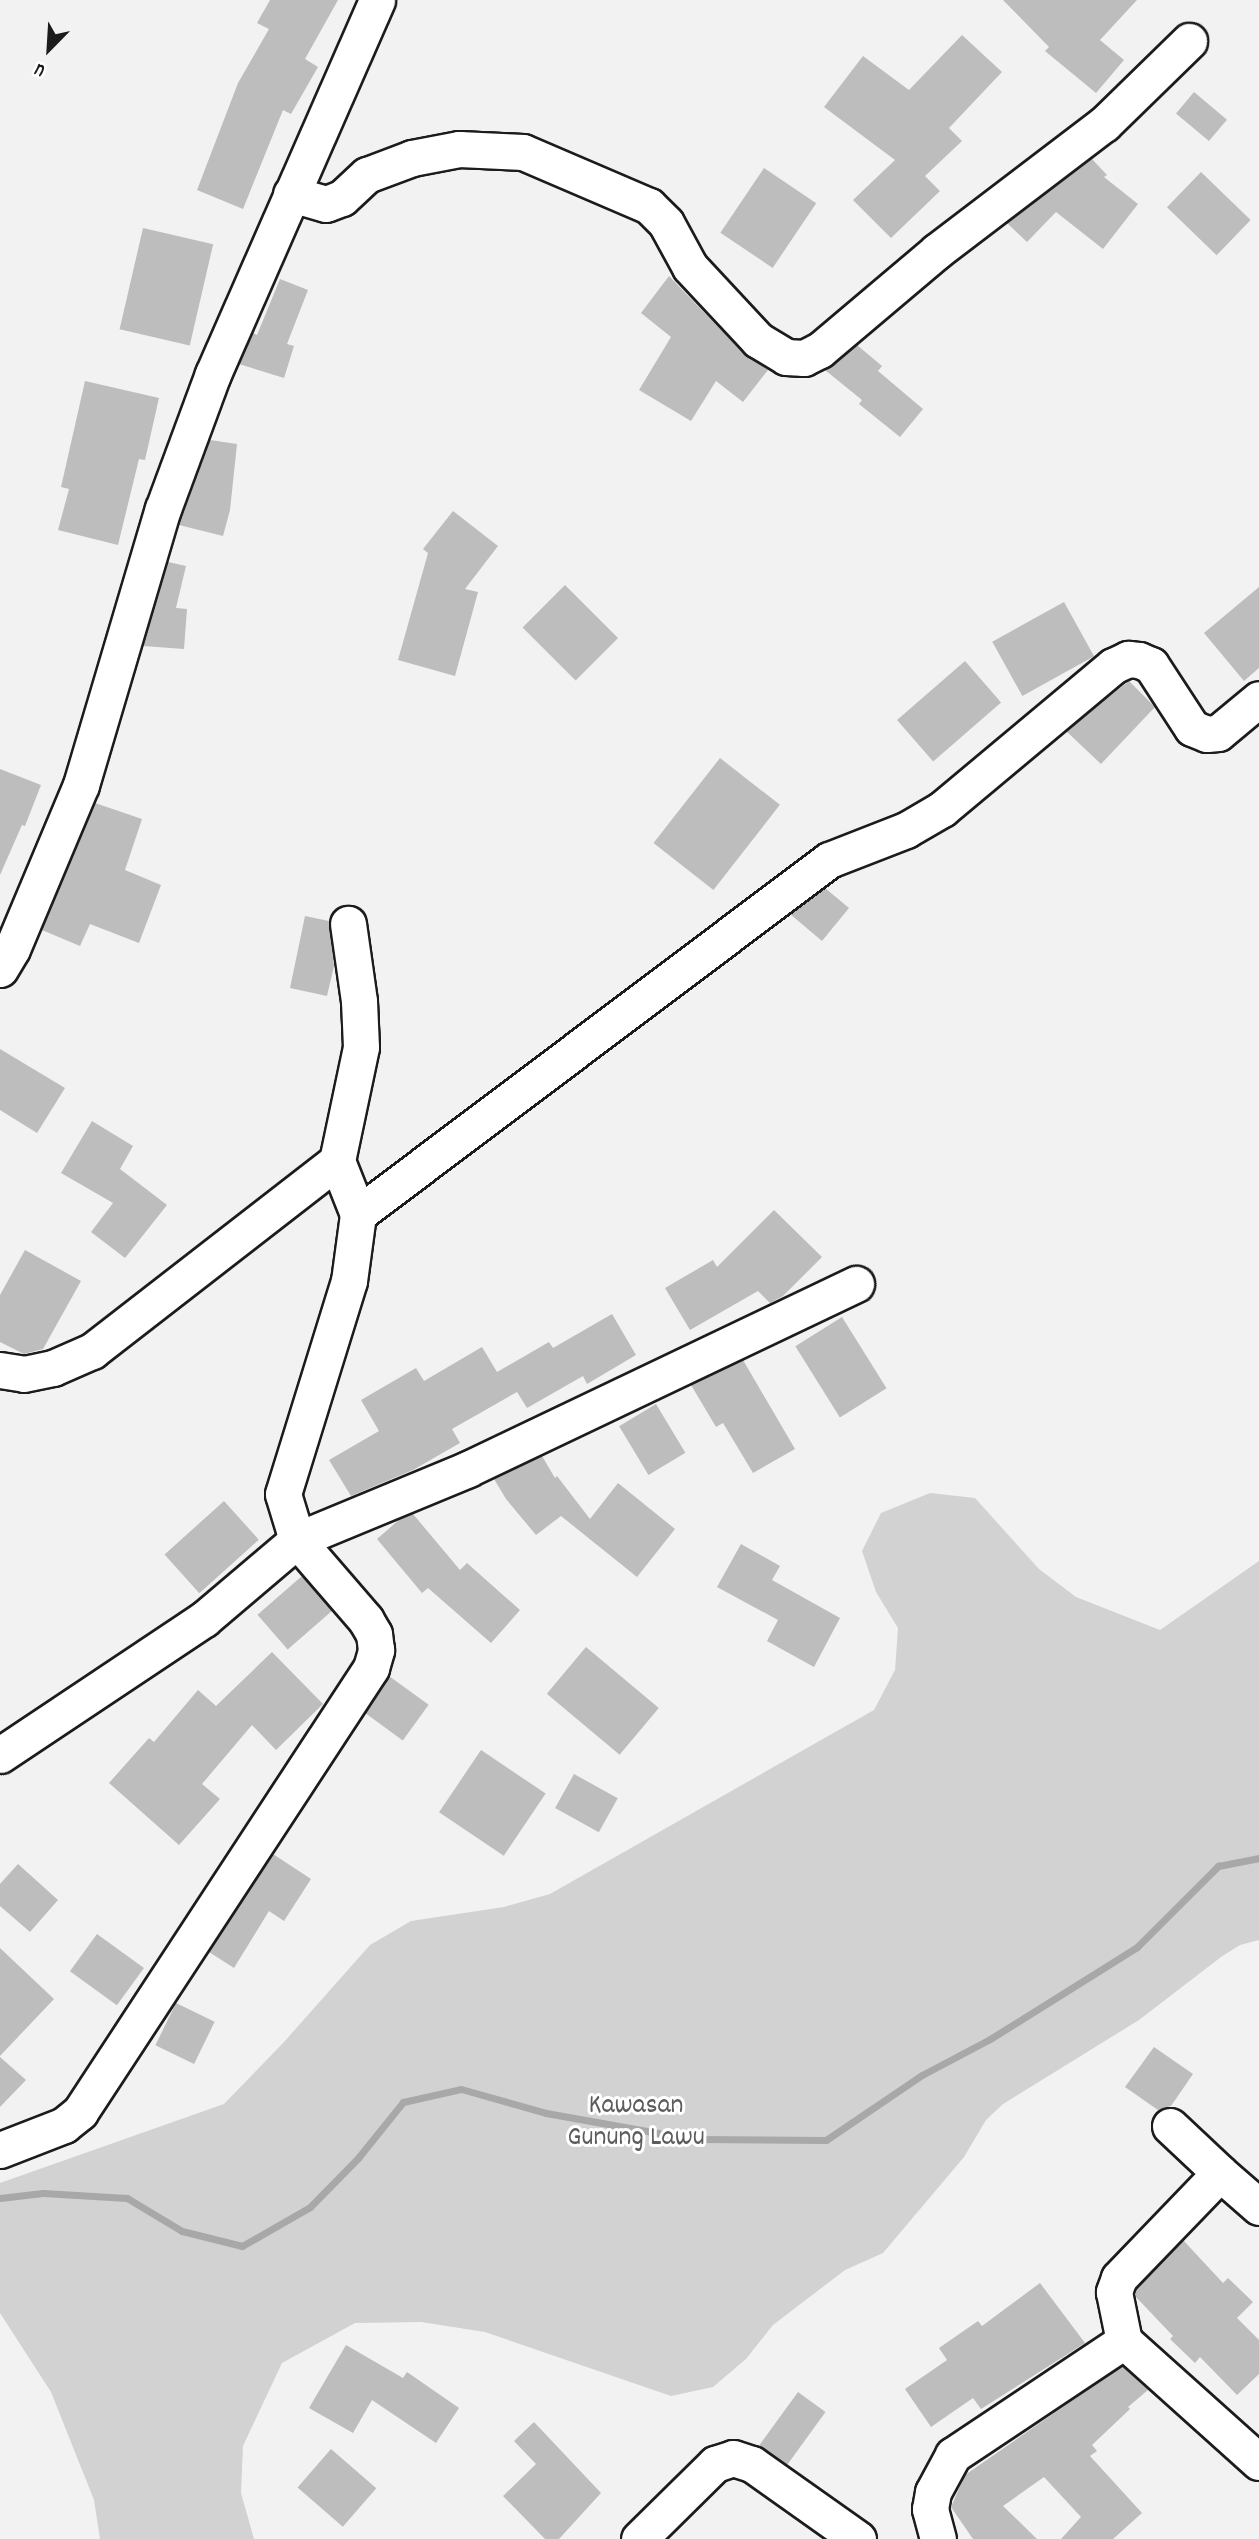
<!DOCTYPE html>
<html>
<head>
<meta charset="utf-8">
<style>
  body { margin:0 }
  #map { position:relative; width:1259px; height:2539px; overflow:hidden; background:#f2f2f2; font-family:Dekko,sans-serif }
  div>[style] { position:absolute }
  [style*='--x'] { left:calc(var(--x)*1px); top:calc(var(--y)*1px); width:calc(var(--w)*1px); rotate:calc(var(--a)*1deg) }
  .green>* { inset:0; background:#d2d2d2 }
  .stream>* { height:7px; margin:-3.5px; padding:0 3.5px; transform-origin:3.5px; border-radius:3.5px; background:#a8a8a8 }
  .building>* { inset:0; background:#bdbdbd; transform-origin:0 0 }
  .roads { filter:drop-shadow(2px 0 #1c1c1c) drop-shadow(-2px 0 #1c1c1c) drop-shadow(0 2px #1c1c1c) drop-shadow(0 -2px #1c1c1c) }
  .minor>* { height:35px; margin:-17.5px; padding:0 17.5px; transform-origin:17.5px; border-radius:17.5px; background:#fff }
  span { translate:-50% -50%; white-space:nowrap; text-align:center; line-height:1.15; -webkit-text-stroke:6px #fff; paint-order:stroke }
  .park-label { font-size:28px; color:#5c5c5c }
  .north { position:absolute; left:14px; top:14px; width:70px; height:70px; -webkit-text-stroke:5px #fff; paint-order:stroke; rotate:204deg; font-size:19px; font-weight:700; line-height:28px; text-align:center; color:#1c1c1c }
  .north::after { content:''; display:block; margin:auto; width:24px; height:32px; background:#1c1c1c; clip-path:polygon(50% 0,100% 100%,50% 72%,0 100%) }
</style>
</head>
<body>
<div id="map">
  <div class="green">
    <div style="clip-path:polygon(930px 1493px,975px 1498px,1039px 1569px,1076px 1597px,1160px 1630px,1259px 1561px,1259px 1940px,1240px 1945px,1221px 1957px,1139px 2020px,1003px 2104px,986px 2120px,964px 2157px,883px 2253px,845px 2270px,773px 2325px,746px 2359px,713px 2387px,671px 2396px,485px 2332px,421px 2322px,355px 2323px,282px 2363px,243px 2446px,241px 2493px,254px 2539px,100px 2539px,94px 2500px,51px 2392px,0 2313px,0 2183px,224px 2104px,284px 2042px,370px 1945px,411px 1921px,504px 1907px,550px 1894px,874px 1710px,895px 1670px,898px 1628px,876px 1592px,862px 1551px,881px 1513px)"></div>
  </div>
  <div class="stream">
    <div style="--x:0;--y:2198;--w:43;--a:-6.6"></div>
    <div style="--x:43;--y:2193;--w:84;--a:3.4"></div>
    <div style="--x:127;--y:2198;--w:64;--a:31"></div>
    <div style="--x:182;--y:2231;--w:62;--a:14"></div>
    <div style="--x:242;--y:2246;--w:78;--a:-29.8"></div>
    <div style="--x:310;--y:2207;--w:69;--a:-45.6"></div>
    <div style="--x:358;--y:2158;--w:72;--a:-51.2"></div>
    <div style="--x:403;--y:2102;--w:59;--a:-12.6"></div>
    <div style="--x:461;--y:2089;--w:88;--a:15.8"></div>
    <div style="--x:546;--y:2113;--w:148;--a:10.1"></div>
    <div style="--x:692;--y:2139;--w:134;--a:0.4"></div>
    <div style="--x:826;--y:2140;--w:116;--a:-34.1"></div>
    <div style="--x:922;--y:2075;--w:77;--a:-27.9"></div>
    <div style="--x:990;--y:2039;--w:173;--a:-32"></div>
    <div style="--x:1137;--y:1947;--w:115;--a:-45"></div>
    <div style="--x:1218;--y:1866;--w:42;--a:-11"></div>
  </div>
  <div class="building">
    <div style="clip-path:polygon(270px 0,338px 0,305px 59px,318px 67px,291px 114px,283px 110px,243px 209px,197px 190px,238px 83px,269px 29px,257px 23px)"></div>
    <div style="clip-path:polygon(1003px 0,1137px 0,1100px 40px,1124px 60px,1096px 93px,1045px 51px,1049px 47px)"></div>
    <div style="clip-path:polygon(962px 35px,1002px 72px,949px 128px,962px 141px,925px 176px,940px 191px,891px 238px,853px 200px,895px 160px,824px 107px,863px 56px,909px 90px)"></div>
    <div style="left:1194px;top:92px;width:43px;height:28px;rotate:40deg"></div>
    <div style="clip-path:polygon(1092px 159px,1107px 175px,1104px 177px,1138px 204px,1103px 249px,1056px 212px,1027px 242px,1007px 223px)"></div>
    <div style="left:764px;top:168px;width:63px;height:78px;rotate:34deg"></div>
    <div style="left:1201px;top:172px;width:69px;height:49px;rotate:44deg"></div>
    <div style="left:143px;top:228px;width:72px;height:104px;rotate:13deg"></div>
    <div style="clip-path:polygon(669px 276px,744px 354px,768px 370px,743px 402px,716px 381px,691px 421px,639px 390px,671px 337px,641px 313px)"></div>
    <div style="clip-path:polygon(280px 279px,308px 290px,287px 344px,294px 346px,284px 378px,239px 364px,253px 333px,257px 335px)"></div>
    <div style="clip-path:polygon(857px 345px,882px 366px,878px 371px,923px 409px,900px 437px,859px 404px,862px 400px,825px 370px)"></div>
    <div style="clip-path:polygon(85px 381px,159px 398px,145px 460px,139px 459px,118px 545px,58px 530px,69px 489px,61px 487px)"></div>
    <div style="clip-path:polygon(210px 440px,237px 444px,230px 510px,223px 536px,179px 525px)"></div>
    <div style="clip-path:polygon(453px 511px,498px 546px,465px 589px,478px 592px,455px 676px,398px 660px,428px 553px,423px 549px)"></div>
    <div style="clip-path:polygon(168px 562px,186px 566px,176px 608px,187px 609px,184px 649px,143px 646px)"></div>
    <div style="left:565px;top:585px;width:75px;height:60px;rotate:45deg"></div>
    <div style="clip-path:polygon(1259px 587px,1259px 668px,1244px 681px,1204px 633px)"></div>
    <div style="left:1064px;top:602px;width:62px;height:82px;rotate:61deg"></div>
    <div style="left:965px;top:661px;width:55px;height:90px;rotate:49deg"></div>
    <div style="clip-path:polygon(1129px 681px,1155px 707px,1101px 764px,1066px 731px)"></div>
    <div style="left:720px;top:758px;width:76px;height:108px;rotate:38deg"></div>
    <div style="clip-path:polygon(0 769px,41px 785px,25px 826px,22px 825px,0 875px)"></div>
    <div style="clip-path:polygon(95px 803px,142px 819px,125px 870px,161px 885px,139px 943px,90px 924px,80px 946px,42px 930px)"></div>
    <div style="clip-path:polygon(825px 888px,849px 908px,822px 941px,790px 914px)"></div>
    <div style="clip-path:polygon(305px 916px,329px 921px,334px 966px,327px 996px,290px 988px)"></div>
    <div style="clip-path:polygon(0 1049px,65px 1088px,37px 1133px,0 1110px)"></div>
    <div style="clip-path:polygon(92px 1121px,133px 1146px,120px 1169px,167px 1205px,125px 1258px,91px 1232px,113px 1203px,61px 1173px)"></div>
    <div style="clip-path:polygon(774px 1210px,822px 1257px,783px 1296px,770px 1303px,758px 1291px,690px 1330px,665px 1288px,713px 1260px,717px 1267px)"></div>
    <div style="clip-path:polygon(25px 1250px,81px 1281px,43px 1349px,24px 1354px,0 1342px,0 1295px)"></div>
    <div style="clip-path:polygon(612px 1314px,636px 1355px,587px 1384px,583px 1376px,527px 1408px,517px 1392px,452px 1429px,460px 1443px,413px 1470px,351px 1496px,329px 1460px,379px 1431px,361px 1400px,416px 1368px,424px 1381px,482px 1347px,497px 1372px,549px 1342px,553px 1348px)"></div>
    <div style="left:842px;top:1317px;width:84px;height:55px;rotate:58deg"></div>
    <div style="clip-path:polygon(743px 1360px,795px 1449px,753px 1473px,723px 1423px,716px 1427px,691px 1385px)"></div>
    <div style="left:656px;top:1404px;width:57px;height:43px;rotate:59deg"></div>
    <div style="clip-path:polygon(542px 1456px,555px 1478px,557px 1476px,590px 1519px,618px 1483px,675px 1529px,637px 1577px,561px 1516px,536px 1535px,506px 1499px,494px 1479px)"></div>
    <div style="left:224px;top:1501px;width:52px;height:80px;rotate:48deg"></div>
    <div style="clip-path:polygon(413px 1514px,460px 1570px,467px 1563px,520px 1610px,491px 1643px,428px 1588px,422px 1593px,377px 1539px,400px 1519px)"></div>
    <div style="clip-path:polygon(741px 1544px,780px 1566px,772px 1580px,840px 1618px,814px 1667px,767px 1641px,778px 1620px,717px 1587px)"></div>
    <div style="left:302px;top:1576px;width:46px;height:59px;rotate:49deg"></div>
    <div style="left:586px;top:1647px;width:95px;height:61px;rotate:40deg"></div>
    <div style="clip-path:polygon(272px 1652px,323px 1704px,276px 1750px,252px 1725px,202px 1784px,220px 1799px,179px 1845px,109px 1783px,149px 1738px,154px 1742px,198px 1690px,216px 1706px)"></div>
    <div style="left:389px;top:1676px;width:49px;height:44px;rotate:36deg"></div>
    <div style="left:481px;top:1750px;width:78px;height:75px;rotate:34deg"></div>
    <div style="left:574px;top:1774px;width:50px;height:39px;rotate:29deg"></div>
    <div style="clip-path:polygon(273px 1854px,311px 1879px,284px 1921px,269px 1911px,234px 1968px,209px 1952px)"></div>
    <div style="clip-path:polygon(18px 1864px,58px 1900px,30px 1932px,0 1906px,0 1884px)"></div>
    <div style="left:97px;top:1934px;width:58px;height:46px;rotate:36deg"></div>
    <div style="clip-path:polygon(0 1948px,54px 1999px,0 2056px)"></div>
    <div style="left:176px;top:2003px;width:43px;height:47px;rotate:26deg"></div>
    <div style="clip-path:polygon(1154px 2047px,1193px 2074px,1171px 2106px,1158px 2110px,1125px 2087px)"></div>
    <div style="clip-path:polygon(0 2057px,26px 2080px,0 2107px)"></div>
    <div style="clip-path:polygon(1183px 2240px,1223px 2283px,1228px 2278px,1253px 2302px,1237px 2318px,1259px 2340px,1259px 2374px,1237px 2395px,1200px 2357px,1195px 2363px,1170px 2339px,1173px 2336px,1135px 2296px,1137px 2289px)"></div>
    <div style="clip-path:polygon(1040px 2283px,1085px 2343px,981px 2409px,973px 2398px,931px 2427px,905px 2389px,947px 2360px,939px 2348px,978px 2321px,982px 2326px)"></div>
    <div style="clip-path:polygon(346px 2345px,403px 2378px,407px 2372px,459px 2408px,436px 2443px,372px 2400px,353px 2433px,309px 2408px)"></div>
    <div style="clip-path:polygon(1122px 2366px,1148px 2390px,1128px 2407px,1130px 2409px,1092px 2445px,1097px 2451px,1090px 2456px,1142px 2513px,1113px 2539px,1061px 2539px,1081px 2517px,1044px 2477px,1003px 2506px,1037px 2539px,973px 2539px,951px 2507px,965px 2475px)"></div>
    <div style="left:798px;top:2392px;width:34px;height:66px;rotate:36deg"></div>
    <div style="clip-path:polygon(534px 2422px,601px 2493px,559px 2539px,545px 2539px,503px 2496px,536px 2464px,514px 2441px)"></div>
    <div style="left:331px;top:2449px;width:60px;height:51px;rotate:41deg"></div>
  </div>
  <div class="roads">
    <div class="minor">
      <div style="--x:291;--y:194;--w:36;--a:16"></div>
      <div style="--x:326;--y:204;--w:17;--a:-21"></div>
      <div style="--x:342;--y:198;--w:34;--a:-43"></div>
      <div style="--x:367;--y:175;--w:48;--a:-20.7"></div>
      <div style="--x:412;--y:158;--w:48;--a:-10.8"></div>
      <div style="--x:459;--y:149;--w:64;--a:2.7"></div>
      <div style="--x:523;--y:152;--w:137;--a:23.2"></div>
      <div style="--x:649;--y:206;--w:24;--a:45"></div>
      <div style="--x:666;--y:223;--w:50;--a:61.4"></div>
      <div style="--x:690;--y:267;--w:100;--a:47"></div>
      <div style="--x:758;--y:340;--w:33;--a:31"></div>
      <div style="--x:786;--y:357;--w:18;--a:3"></div>
      <div style="--x:804;--y:358;--w:18;--a:-27"></div>
      <div style="--x:820;--y:350;--w:153;--a:-40.2"></div>
      <div style="--x:937;--y:251;--w:210;--a:-37.3"></div>
      <div style="--x:1104;--y:124;--w:119;--a:-44.3"></div>
      <div style="--x:0;--y:969;--w:23;--a:-59"></div>
      <div style="--x:12;--y:949;--w:178;--a:-67.2"></div>
      <div style="--x:81;--y:785;--w:288;--a:-73.5"></div>
      <div style="--x:163;--y:509;--w:144;--a:-69.7"></div>
      <div style="--x:213;--y:374;--w:408;--a:-66.3"></div>
      <div style="--x:358;--y:1214;--w:589;--a:-36.93"></div>
      <div style="--x:829;--y:860;--w:83;--a:-21.3"></div>
      <div style="--x:906;--y:830;--w:42;--a:-30.3"></div>
      <div style="--x:942;--y:809;--w:223;--a:-39.9"></div>
      <div style="--x:1113;--y:666;--w:17;--a:-25"></div>
      <div style="--x:1128;--y:659;--w:11;--a:5"></div>
      <div style="--x:1139;--y:660;--w:13;--a:23"></div>
      <div style="--x:1151;--y:665;--w:75;--a:56.9"></div>
      <div style="--x:1192;--y:728;--w:16;--a:22"></div>
      <div style="--x:1207;--y:734;--w:11;--a:-5"></div>
      <div style="--x:1218;--y:733;--w:53;--a:-39.7"></div>
      <div style="--x:0;--y:1370;--w:24;--a:9"></div>
      <div style="--x:24;--y:1374;--w:30;--a:-12"></div>
      <div style="--x:53;--y:1368;--w:43;--a:-23.6"></div>
      <div style="--x:92;--y:1351;--w:310;--a:-37.8"></div>
      <div style="--x:0;--y:1755;--w:245;--a:-33.7"></div>
      <div style="--x:204;--y:1619;--w:122;--a:-40.3"></div>
      <div style="--x:297;--y:1540;--w:185;--a:-22.5"></div>
      <div style="--x:468;--y:1469;--w:430;--a:-25.5"></div>
      <div style="--x:1170;--y:2126;--w:69;--a:43.2"></div>
      <div style="--x:0;--y:2150;--w:69;--a:-21.3"></div>
      <div style="--x:64;--y:2125;--w:21;--a:-39"></div>
      <div style="--x:80;--y:2112;--w:531;--a:-56.76"></div>
      <div style="--x:371;--y:1668;--w:19;--a:-74"></div>
      <div style="--x:376;--y:1650;--w:16;--a:-97"></div>
      <div style="--x:374;--y:1634;--w:16;--a:-120"></div>
      <div style="--x:366;--y:1620;--w:106;--a:-130.8"></div>
      <div style="--x:297;--y:1540;--w:48;--a:-106.9"></div>
      <div style="--x:283;--y:1494;--w:223;--a:-72.8"></div>
      <div style="--x:349;--y:1281;--w:68;--a:-82.3"></div>
      <div style="--x:358;--y:1214;--w:57;--a:-111.6"></div>
      <div style="--x:337;--y:1161;--w:116;--a:-78.1"></div>
      <div style="--x:361;--y:1047;--w:46;--a:-92.5"></div>
      <div style="--x:359;--y:1001;--w:78;--a:-98.1"></div>
      <div style="--x:1259;--y:2207;--w:52;--a:-138.9"></div>
      <div style="--x:1220;--y:2173;--w:146;--a:133.9"></div>
      <div style="--x:1119;--y:2278;--w:15;--a:110"></div>
      <div style="--x:1114;--y:2292;--w:50;--a:78.5"></div>
      <div style="--x:1124;--y:2341;--w:181;--a:41.9"></div>
      <div style="--x:639;--y:2539;--w:107;--a:-44.6"></div>
      <div style="--x:715;--y:2464;--w:19;--a:-18"></div>
      <div style="--x:733;--y:2458;--w:20;--a:18"></div>
      <div style="--x:752;--y:2464;--w:130;--a:35.3"></div>
      <div style="--x:938;--y:2539;--w:31;--a:-105"></div>
      <div style="--x:930;--y:2509;--w:17;--a:-80"></div>
      <div style="--x:933;--y:2492;--w:42;--a:-61.6"></div>
      <div style="--x:953;--y:2455;--w:206;--a:-33.7"></div>
    </div>
  </div>
  <div class="park-label">
    <span style="left:636px;top:2123px">Kawasan<br>Gunung Lawu</span>
  </div>
  <div class="north">U</div>
</div>
</body>
</html>
